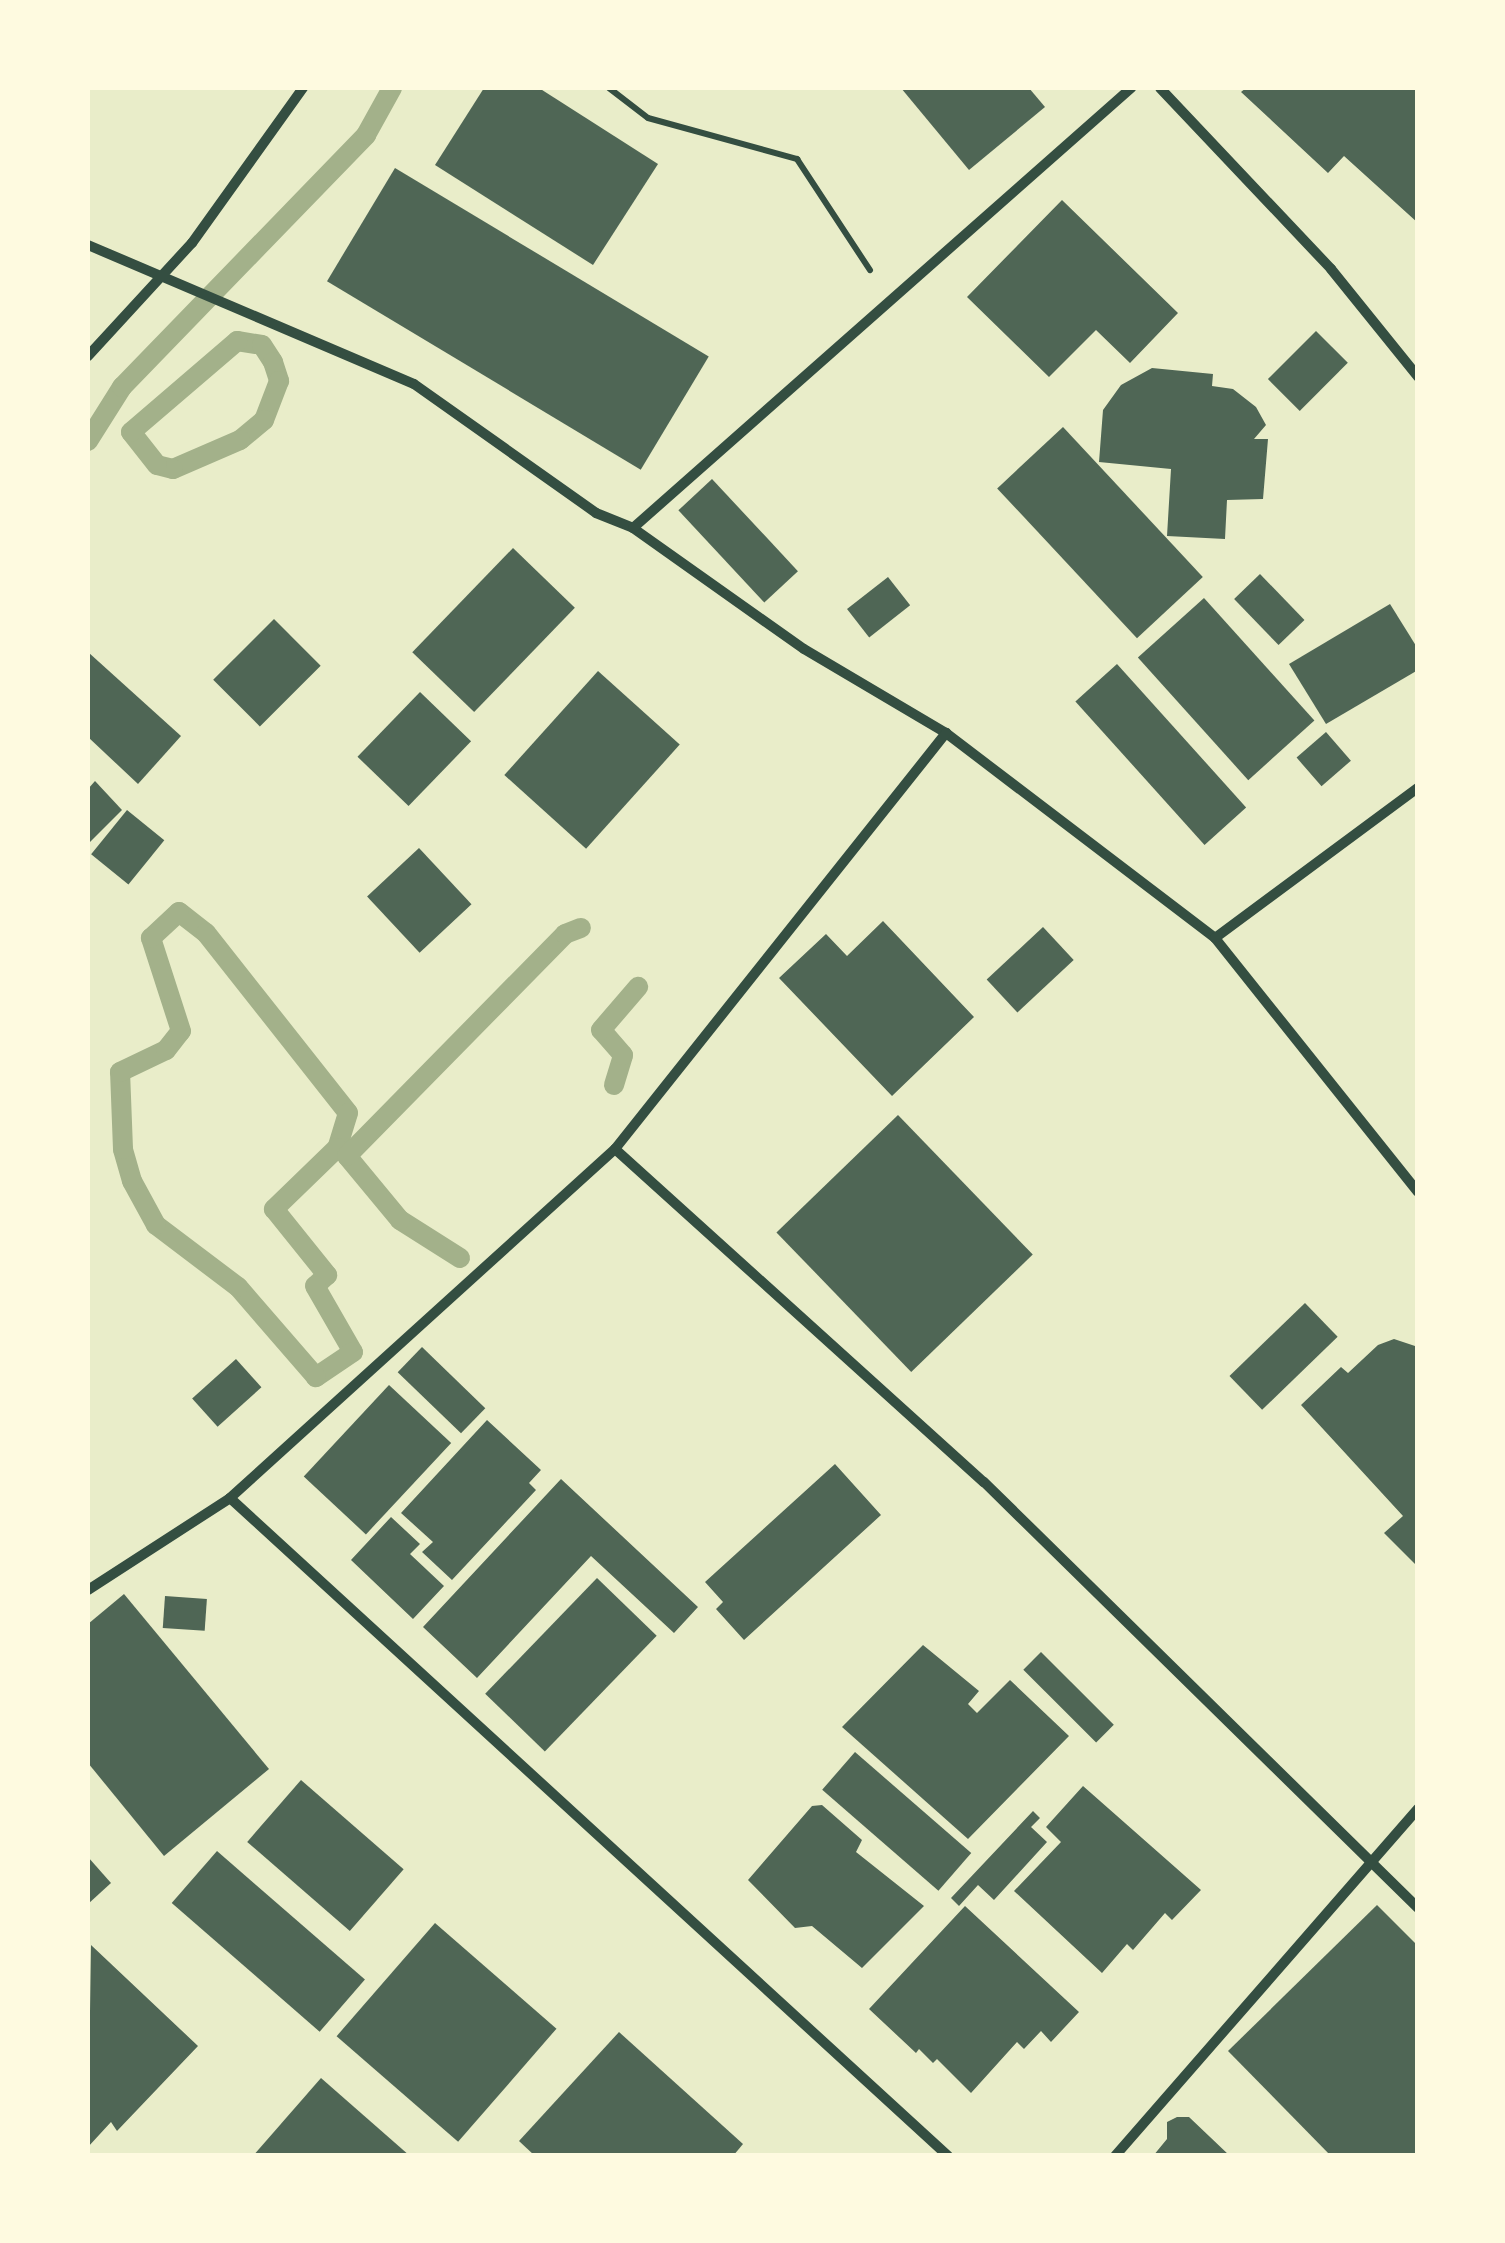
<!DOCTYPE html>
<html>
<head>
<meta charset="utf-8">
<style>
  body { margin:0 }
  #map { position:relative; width:1505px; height:2243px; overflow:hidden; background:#e9edc9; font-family:Arial,sans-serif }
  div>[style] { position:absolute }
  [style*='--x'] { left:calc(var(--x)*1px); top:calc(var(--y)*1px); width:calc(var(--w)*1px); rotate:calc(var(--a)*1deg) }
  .stream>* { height:20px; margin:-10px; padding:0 10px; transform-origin:10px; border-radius:10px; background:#a3b18a }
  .building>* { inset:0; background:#4f6655; transform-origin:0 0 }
  .path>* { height:6px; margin:-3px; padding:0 3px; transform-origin:3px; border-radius:3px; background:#344e41 }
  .minor>* { height:10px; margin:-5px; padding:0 5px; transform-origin:5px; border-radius:5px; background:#344e41 }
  span { translate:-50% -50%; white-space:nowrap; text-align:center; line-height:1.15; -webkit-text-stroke:9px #fefae0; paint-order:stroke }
  .frame { position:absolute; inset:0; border:90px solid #fefae0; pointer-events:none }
</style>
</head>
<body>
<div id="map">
  <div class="stream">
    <div style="--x:237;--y:341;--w:25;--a:9"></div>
    <div style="--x:262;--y:345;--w:20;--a:57"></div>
    <div style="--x:273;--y:362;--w:20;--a:72"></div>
    <div style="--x:279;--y:381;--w:42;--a:111"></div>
    <div style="--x:264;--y:420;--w:31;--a:140"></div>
    <div style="--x:240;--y:440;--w:73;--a:156.6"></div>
    <div style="--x:173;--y:469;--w:16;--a:-166"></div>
    <div style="--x:157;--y:465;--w:42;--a:-128.2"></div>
    <div style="--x:131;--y:432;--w:140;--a:-40.6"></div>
    <div style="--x:88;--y:441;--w:64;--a:-57.8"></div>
    <div style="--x:122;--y:387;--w:351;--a:-45.9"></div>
    <div style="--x:366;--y:135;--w:54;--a:-61"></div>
    <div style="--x:179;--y:912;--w:34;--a:38"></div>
    <div style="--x:206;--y:933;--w:229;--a:51.7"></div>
    <div style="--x:348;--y:1113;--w:37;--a:107"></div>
    <div style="--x:337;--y:1148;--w:88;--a:135.9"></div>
    <div style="--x:274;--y:1209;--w:85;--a:51.2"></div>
    <div style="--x:327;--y:1275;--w:16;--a:137"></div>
    <div style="--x:315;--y:1286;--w:76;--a:60.1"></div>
    <div style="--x:353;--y:1352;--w:45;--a:146"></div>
    <div style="--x:316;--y:1377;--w:119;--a:-130.9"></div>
    <div style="--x:238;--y:1287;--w:103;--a:-142.9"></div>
    <div style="--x:156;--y:1225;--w:50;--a:-118.6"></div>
    <div style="--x:132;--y:1181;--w:33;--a:-106"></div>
    <div style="--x:123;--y:1149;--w:77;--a:-92.2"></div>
    <div style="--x:120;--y:1072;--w:51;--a:-25.6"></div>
    <div style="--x:166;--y:1050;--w:24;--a:-52"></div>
    <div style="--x:181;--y:1031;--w:98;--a:-107.9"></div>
    <div style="--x:151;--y:938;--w:38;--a:-43"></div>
    <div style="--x:614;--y:1085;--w:31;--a:-73"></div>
    <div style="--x:623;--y:1055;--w:33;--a:-131"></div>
    <div style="--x:601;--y:1030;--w:57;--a:-49.3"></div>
    <div style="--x:460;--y:1258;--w:71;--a:-147.7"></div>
    <div style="--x:400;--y:1220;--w:83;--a:-129.6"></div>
    <div style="--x:347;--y:1156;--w:311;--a:-45.5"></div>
    <div style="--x:565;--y:934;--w:17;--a:-21"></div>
  </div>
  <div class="building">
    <div style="clip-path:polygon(484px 88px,539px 88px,658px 164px,593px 265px,435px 165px)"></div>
    <div style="clip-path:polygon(901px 88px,1029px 88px,1045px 107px,969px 170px)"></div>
    <div style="clip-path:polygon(1246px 88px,1418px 88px,1418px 223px,1344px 156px,1328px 173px,1241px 92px)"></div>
    <div style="left:395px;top:168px;width:366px;height:132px;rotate:31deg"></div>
    <div style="clip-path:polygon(1062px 200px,1178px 313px,1130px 363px,1096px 330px,1049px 377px,967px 297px)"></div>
    <div style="left:1316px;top:331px;width:45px;height:68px;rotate:45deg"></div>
    <div style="clip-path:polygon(1152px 368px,1213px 374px,1212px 386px,1233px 389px,1256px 407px,1266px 425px,1254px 439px,1268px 439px,1263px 499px,1227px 500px,1225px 539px,1167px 536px,1171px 469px,1099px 462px,1103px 410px,1121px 385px)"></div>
    <div style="left:1063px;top:427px;width:205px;height:90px;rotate:47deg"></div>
    <div style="left:712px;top:479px;width:126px;height:46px;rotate:47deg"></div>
    <div style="left:513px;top:548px;width:86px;height:145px;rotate:44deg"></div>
    <div style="left:1260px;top:574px;width:64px;height:36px;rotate:46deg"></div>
    <div style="left:888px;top:577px;width:36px;height:52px;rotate:52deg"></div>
    <div style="left:1204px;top:598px;width:165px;height:89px;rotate:48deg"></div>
    <div style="clip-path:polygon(1390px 604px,1418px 649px,1418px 670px,1326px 724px,1289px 664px)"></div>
    <div style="left:274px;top:619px;width:66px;height:86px;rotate:45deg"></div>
    <div style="clip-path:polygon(88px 652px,181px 736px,138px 784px,88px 737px)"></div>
    <div style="left:1117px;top:664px;width:193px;height:56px;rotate:48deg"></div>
    <div style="left:598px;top:671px;width:110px;height:140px;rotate:42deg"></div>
    <div style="left:420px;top:692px;width:71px;height:90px;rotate:44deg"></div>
    <div style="left:1326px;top:732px;width:38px;height:39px;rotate:49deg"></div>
    <div style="clip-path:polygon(95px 781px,122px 810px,88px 844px,88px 789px)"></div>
    <div style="left:127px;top:810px;width:48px;height:57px;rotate:39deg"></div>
    <div style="left:419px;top:848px;width:77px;height:71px;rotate:47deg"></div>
    <div style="clip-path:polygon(883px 921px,974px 1017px,892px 1096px,779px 978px,826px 934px,847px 956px)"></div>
    <div style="left:1043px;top:927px;width:45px;height:77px;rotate:47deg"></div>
    <div style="left:898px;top:1115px;width:194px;height:169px;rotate:46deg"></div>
    <div style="left:1305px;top:1303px;width:47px;height:105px;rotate:46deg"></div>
    <div style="clip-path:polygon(1394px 1339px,1418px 1347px,1418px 1567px,1384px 1533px,1403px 1516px,1301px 1405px,1341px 1367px,1348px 1373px,1378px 1345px)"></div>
    <div style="left:422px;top:1347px;width:88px;height:35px;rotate:44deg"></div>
    <div style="left:236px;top:1359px;width:38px;height:59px;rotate:48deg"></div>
    <div style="left:389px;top:1385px;width:85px;height:125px;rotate:43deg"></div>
    <div style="clip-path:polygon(487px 1420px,541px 1470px,529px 1483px,536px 1490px,452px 1580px,422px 1552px,433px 1542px,401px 1513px)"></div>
    <div style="clip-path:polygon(835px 1464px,881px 1515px,744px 1640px,716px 1609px,723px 1602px,705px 1582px)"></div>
    <div style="clip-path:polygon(561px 1479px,698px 1607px,674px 1633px,591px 1556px,477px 1678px,423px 1627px)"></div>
    <div style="clip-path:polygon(391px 1517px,420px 1544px,410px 1554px,444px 1586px,413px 1619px,351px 1560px)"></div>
    <div style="left:597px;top:1578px;width:83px;height:161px;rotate:44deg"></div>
    <div style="clip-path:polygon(124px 1594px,269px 1769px,164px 1856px,88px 1763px,88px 1624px)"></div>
    <div style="left:165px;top:1596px;width:42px;height:32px;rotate:4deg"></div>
    <div style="clip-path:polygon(923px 1645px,979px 1691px,968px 1704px,977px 1713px,1010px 1680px,1069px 1736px,968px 1839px,842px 1727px)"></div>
    <div style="left:1041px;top:1652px;width:103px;height:25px;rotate:45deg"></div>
    <div style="left:855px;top:1752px;width:154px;height:50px;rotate:41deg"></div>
    <div style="left:301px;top:1780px;width:136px;height:82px;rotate:41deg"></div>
    <div style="clip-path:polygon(1083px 1786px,1201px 1890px,1172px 1920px,1165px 1913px,1133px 1950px,1127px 1944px,1102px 1973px,1014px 1891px,1061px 1842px,1046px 1827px)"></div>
    <div style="clip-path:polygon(822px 1805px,862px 1840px,856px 1852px,924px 1906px,862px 1968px,812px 1926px,795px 1928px,748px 1880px,812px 1806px)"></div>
    <div style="clip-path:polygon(1033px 1811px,1040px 1818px,1031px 1827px,1047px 1842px,994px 1900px,978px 1885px,959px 1906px,951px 1898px)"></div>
    <div style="left:217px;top:1851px;width:196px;height:69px;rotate:41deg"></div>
    <div style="clip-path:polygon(88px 1857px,111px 1883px,88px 1904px)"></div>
    <div style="clip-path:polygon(1377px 1905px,1418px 1946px,1418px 2156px,1331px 2156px,1228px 2051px)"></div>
    <div style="clip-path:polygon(965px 1906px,1079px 2012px,1051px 2042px,1041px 2031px,1024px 2049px,1017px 2042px,971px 2093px,937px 2059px,933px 2063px,919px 2049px,916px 2053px,869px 2009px)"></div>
    <div style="left:435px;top:1923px;width:161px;height:150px;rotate:41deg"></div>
    <div style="clip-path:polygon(91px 1945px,198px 2046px,117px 2131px,111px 2122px,88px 2147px)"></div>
    <div style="clip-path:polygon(619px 2032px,743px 2144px,733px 2156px,535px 2156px,519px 2141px)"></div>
    <div style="clip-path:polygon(321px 2078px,410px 2156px,253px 2156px)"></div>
    <div style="clip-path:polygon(1177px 2117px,1189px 2117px,1230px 2156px,1153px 2156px,1167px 2139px,1167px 2122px)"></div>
  </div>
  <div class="path">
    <div style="--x:609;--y:88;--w:49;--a:37.6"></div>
    <div style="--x:648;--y:118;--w:155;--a:15.4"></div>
    <div style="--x:797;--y:159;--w:133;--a:56.7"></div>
  </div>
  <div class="minor">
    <div style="--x:1160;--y:88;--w:249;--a:46.6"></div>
    <div style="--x:1331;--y:269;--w:139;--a:51.1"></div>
    <div style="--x:88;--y:245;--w:354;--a:23.1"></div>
    <div style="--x:414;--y:384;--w:223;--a:35.3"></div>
    <div style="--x:596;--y:513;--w:40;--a:22"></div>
    <div style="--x:633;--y:528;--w:209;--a:35.3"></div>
    <div style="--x:804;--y:649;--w:165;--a:30.6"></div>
    <div style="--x:946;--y:733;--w:338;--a:37.3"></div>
    <div style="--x:1215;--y:938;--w:325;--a:51.4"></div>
    <div style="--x:88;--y:356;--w:154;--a:-47.4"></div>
    <div style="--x:192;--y:243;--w:191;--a:-54.4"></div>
    <div style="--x:633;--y:528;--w:665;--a:-41.46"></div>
    <div style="--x:1215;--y:938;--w:252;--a:-36.5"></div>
    <div style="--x:615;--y:1149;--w:497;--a:42.1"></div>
    <div style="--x:984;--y:1482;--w:608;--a:44.47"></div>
    <div style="--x:230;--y:1498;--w:974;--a:42.5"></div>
    <div style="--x:88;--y:1590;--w:169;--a:-32.9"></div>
    <div style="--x:230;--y:1498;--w:520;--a:-42.19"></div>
    <div style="--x:615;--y:1149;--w:532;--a:-51.49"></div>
    <div style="--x:1115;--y:2156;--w:461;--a:-48.9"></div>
  </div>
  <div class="frame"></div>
</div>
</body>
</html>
